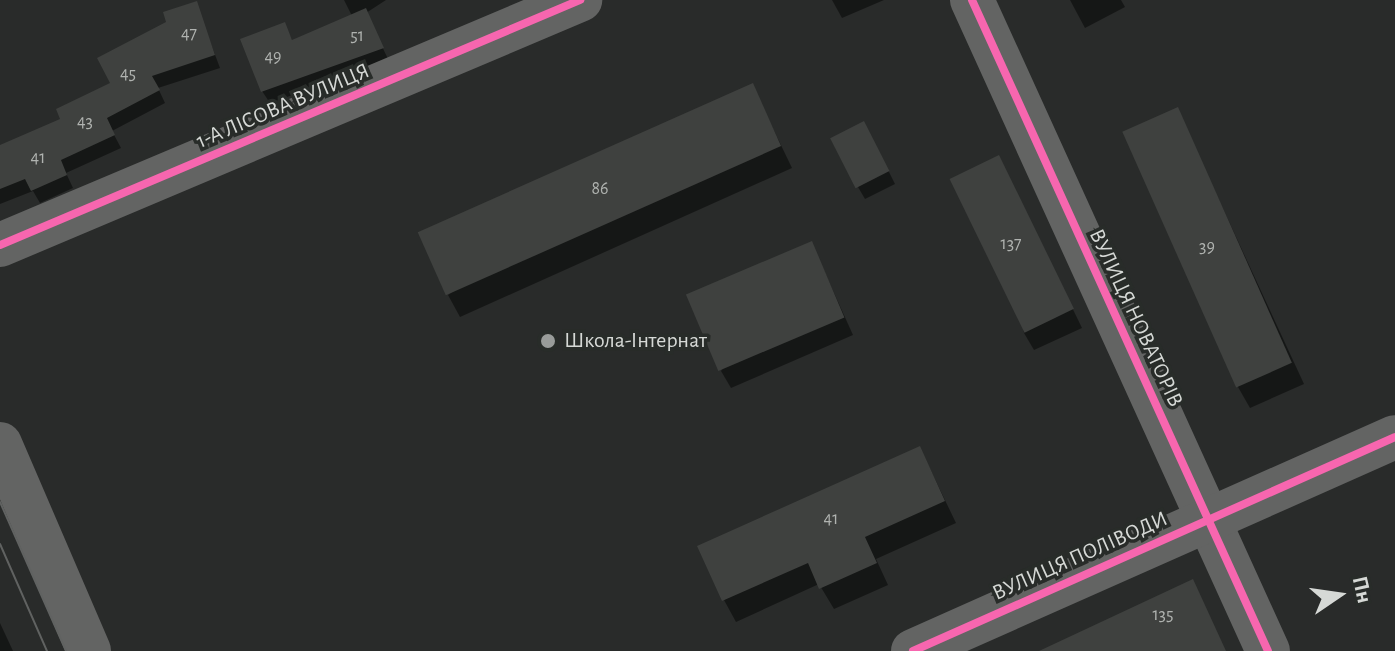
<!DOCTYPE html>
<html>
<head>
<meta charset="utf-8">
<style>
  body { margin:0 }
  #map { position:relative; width:1395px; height:651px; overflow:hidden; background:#292b2a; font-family:"Alegreya Sans",sans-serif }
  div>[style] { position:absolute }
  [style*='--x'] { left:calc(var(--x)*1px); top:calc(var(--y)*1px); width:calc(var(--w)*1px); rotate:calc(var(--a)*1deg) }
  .shadow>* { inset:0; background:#0007 }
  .building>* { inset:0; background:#3f413f; transform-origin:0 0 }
  .minor>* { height:44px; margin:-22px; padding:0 22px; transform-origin:22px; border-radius:22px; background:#636463 }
  .tram>* { height:2px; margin:-1px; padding:0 1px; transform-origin:1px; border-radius:1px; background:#606261 }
  .cycleway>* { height:8px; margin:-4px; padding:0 4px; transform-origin:4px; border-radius:4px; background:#f766af }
  .dots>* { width:22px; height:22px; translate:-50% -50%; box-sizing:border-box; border:4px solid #282c29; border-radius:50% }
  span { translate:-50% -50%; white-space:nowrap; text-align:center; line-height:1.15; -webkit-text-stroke:7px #282c29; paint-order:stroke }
  .number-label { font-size:18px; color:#b0b3b0 }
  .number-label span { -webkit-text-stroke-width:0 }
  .street-label { font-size:22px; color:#d6d9d6 }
  .poi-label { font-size:22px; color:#d6d9d6 }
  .left { translate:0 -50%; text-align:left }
  .north { position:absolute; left:1299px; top:555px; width:80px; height:80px; -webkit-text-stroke:6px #282c29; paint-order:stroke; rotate:77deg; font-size:22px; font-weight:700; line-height:32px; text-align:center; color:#d6d9d6 }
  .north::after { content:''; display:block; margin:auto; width:28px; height:36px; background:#d6d9d6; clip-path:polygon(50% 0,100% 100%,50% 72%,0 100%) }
</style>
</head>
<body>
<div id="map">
  <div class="shadow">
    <div style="clip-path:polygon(344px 0,386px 0,366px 13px,389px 61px,270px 103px,262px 91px,284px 24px,293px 42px,352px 16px)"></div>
    <div style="clip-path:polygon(832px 0,884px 0,842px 18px)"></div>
    <div style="clip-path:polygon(1070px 0,1121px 0,1125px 7px,1085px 28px)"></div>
    <div style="clip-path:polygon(196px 4px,220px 68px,158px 88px,165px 103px,112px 131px,121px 148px,66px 173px,73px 188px,40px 203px,33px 191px,0 204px,0 147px,63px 120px,113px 84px,169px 23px)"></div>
    <div style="clip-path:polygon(752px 85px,792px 168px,460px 317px,448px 295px)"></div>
    <div style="clip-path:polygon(1177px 109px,1304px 384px,1250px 408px,1238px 387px)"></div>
    <div style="clip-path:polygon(871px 136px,895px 184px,865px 199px,858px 187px)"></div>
    <div style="clip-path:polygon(999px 157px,1082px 328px,1034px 350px,1024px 333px)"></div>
    <div style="clip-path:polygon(812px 244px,853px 335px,731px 388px,721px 371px)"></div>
    <div style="clip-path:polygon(920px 448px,956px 523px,876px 559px,888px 585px,834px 609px,819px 584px,736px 622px,724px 600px)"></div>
    <div style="clip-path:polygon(0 623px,13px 651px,0 651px)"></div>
  </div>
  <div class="building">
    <div style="clip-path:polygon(197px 1px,215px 55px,152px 76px,160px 90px,107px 118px,115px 135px,61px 160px,67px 175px,31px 191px,25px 179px,0 189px,0 145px,60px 119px,56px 109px,110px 83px,97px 58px,166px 22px,163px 12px)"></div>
    <div style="clip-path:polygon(366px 8px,384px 48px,261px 92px,240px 39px,285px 22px,292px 40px)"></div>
    <div style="left:753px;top:83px;width:69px;height:367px;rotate:66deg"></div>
    <div style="left:1178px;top:107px;width:280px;height:61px;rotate:66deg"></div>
    <div style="left:864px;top:121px;width:56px;height:38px;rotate:63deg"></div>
    <div style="left:999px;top:155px;width:171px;height:55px;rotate:64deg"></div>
    <div style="left:812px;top:241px;width:83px;height:137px;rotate:67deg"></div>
    <div style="clip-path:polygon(920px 446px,945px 501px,865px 537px,877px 563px,819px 589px,808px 563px,722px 601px,697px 546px)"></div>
    <div style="clip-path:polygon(1193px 579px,1226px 651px,1039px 651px)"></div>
  </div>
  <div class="minor">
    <div style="--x:972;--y:0;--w:715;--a:65.55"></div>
    <div style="--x:0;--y:245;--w:630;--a:-22.9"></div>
    <div style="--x:0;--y:444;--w:225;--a:66.7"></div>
    <div style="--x:913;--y:651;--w:527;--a:-23.94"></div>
  </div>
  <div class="tram">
    <div style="--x:0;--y:502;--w:163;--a:66.1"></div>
    <div style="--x:0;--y:544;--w:117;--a:66.3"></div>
  </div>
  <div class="cycleway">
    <div style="--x:972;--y:0;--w:715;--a:65.55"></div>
    <div style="--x:0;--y:245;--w:630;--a:-22.9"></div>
    <div style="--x:913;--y:651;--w:527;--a:-23.94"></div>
  </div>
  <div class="dots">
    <div style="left:548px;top:341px;background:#999c9a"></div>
  </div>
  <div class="number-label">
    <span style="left:189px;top:34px">47</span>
    <span style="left:357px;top:36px">51</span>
    <span style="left:273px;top:57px">49</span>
    <span style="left:128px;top:74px">45</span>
    <span style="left:85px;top:122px">43</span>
    <span style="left:38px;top:158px">41</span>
    <span style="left:600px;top:189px">86</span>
    <span style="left:1011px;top:244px">137</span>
    <span style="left:1207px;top:247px">39</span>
    <span style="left:831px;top:519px">41</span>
    <span style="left:1163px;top:615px">135</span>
  </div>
  <div class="street-label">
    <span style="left:283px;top:106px;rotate:-23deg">1-А ЛІСОВА ВУЛИЦЯ</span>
    <span style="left:1136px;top:318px;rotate:65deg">ВУЛИЦЯ НОВАТОРІВ</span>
    <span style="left:1080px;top:556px;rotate:-24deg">ВУЛИЦЯ ПОЛІВОДИ</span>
  </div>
  <div class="poi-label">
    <span class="left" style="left:564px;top:341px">Школа-Інтернат</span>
  </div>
  <div class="north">Пн</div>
</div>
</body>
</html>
